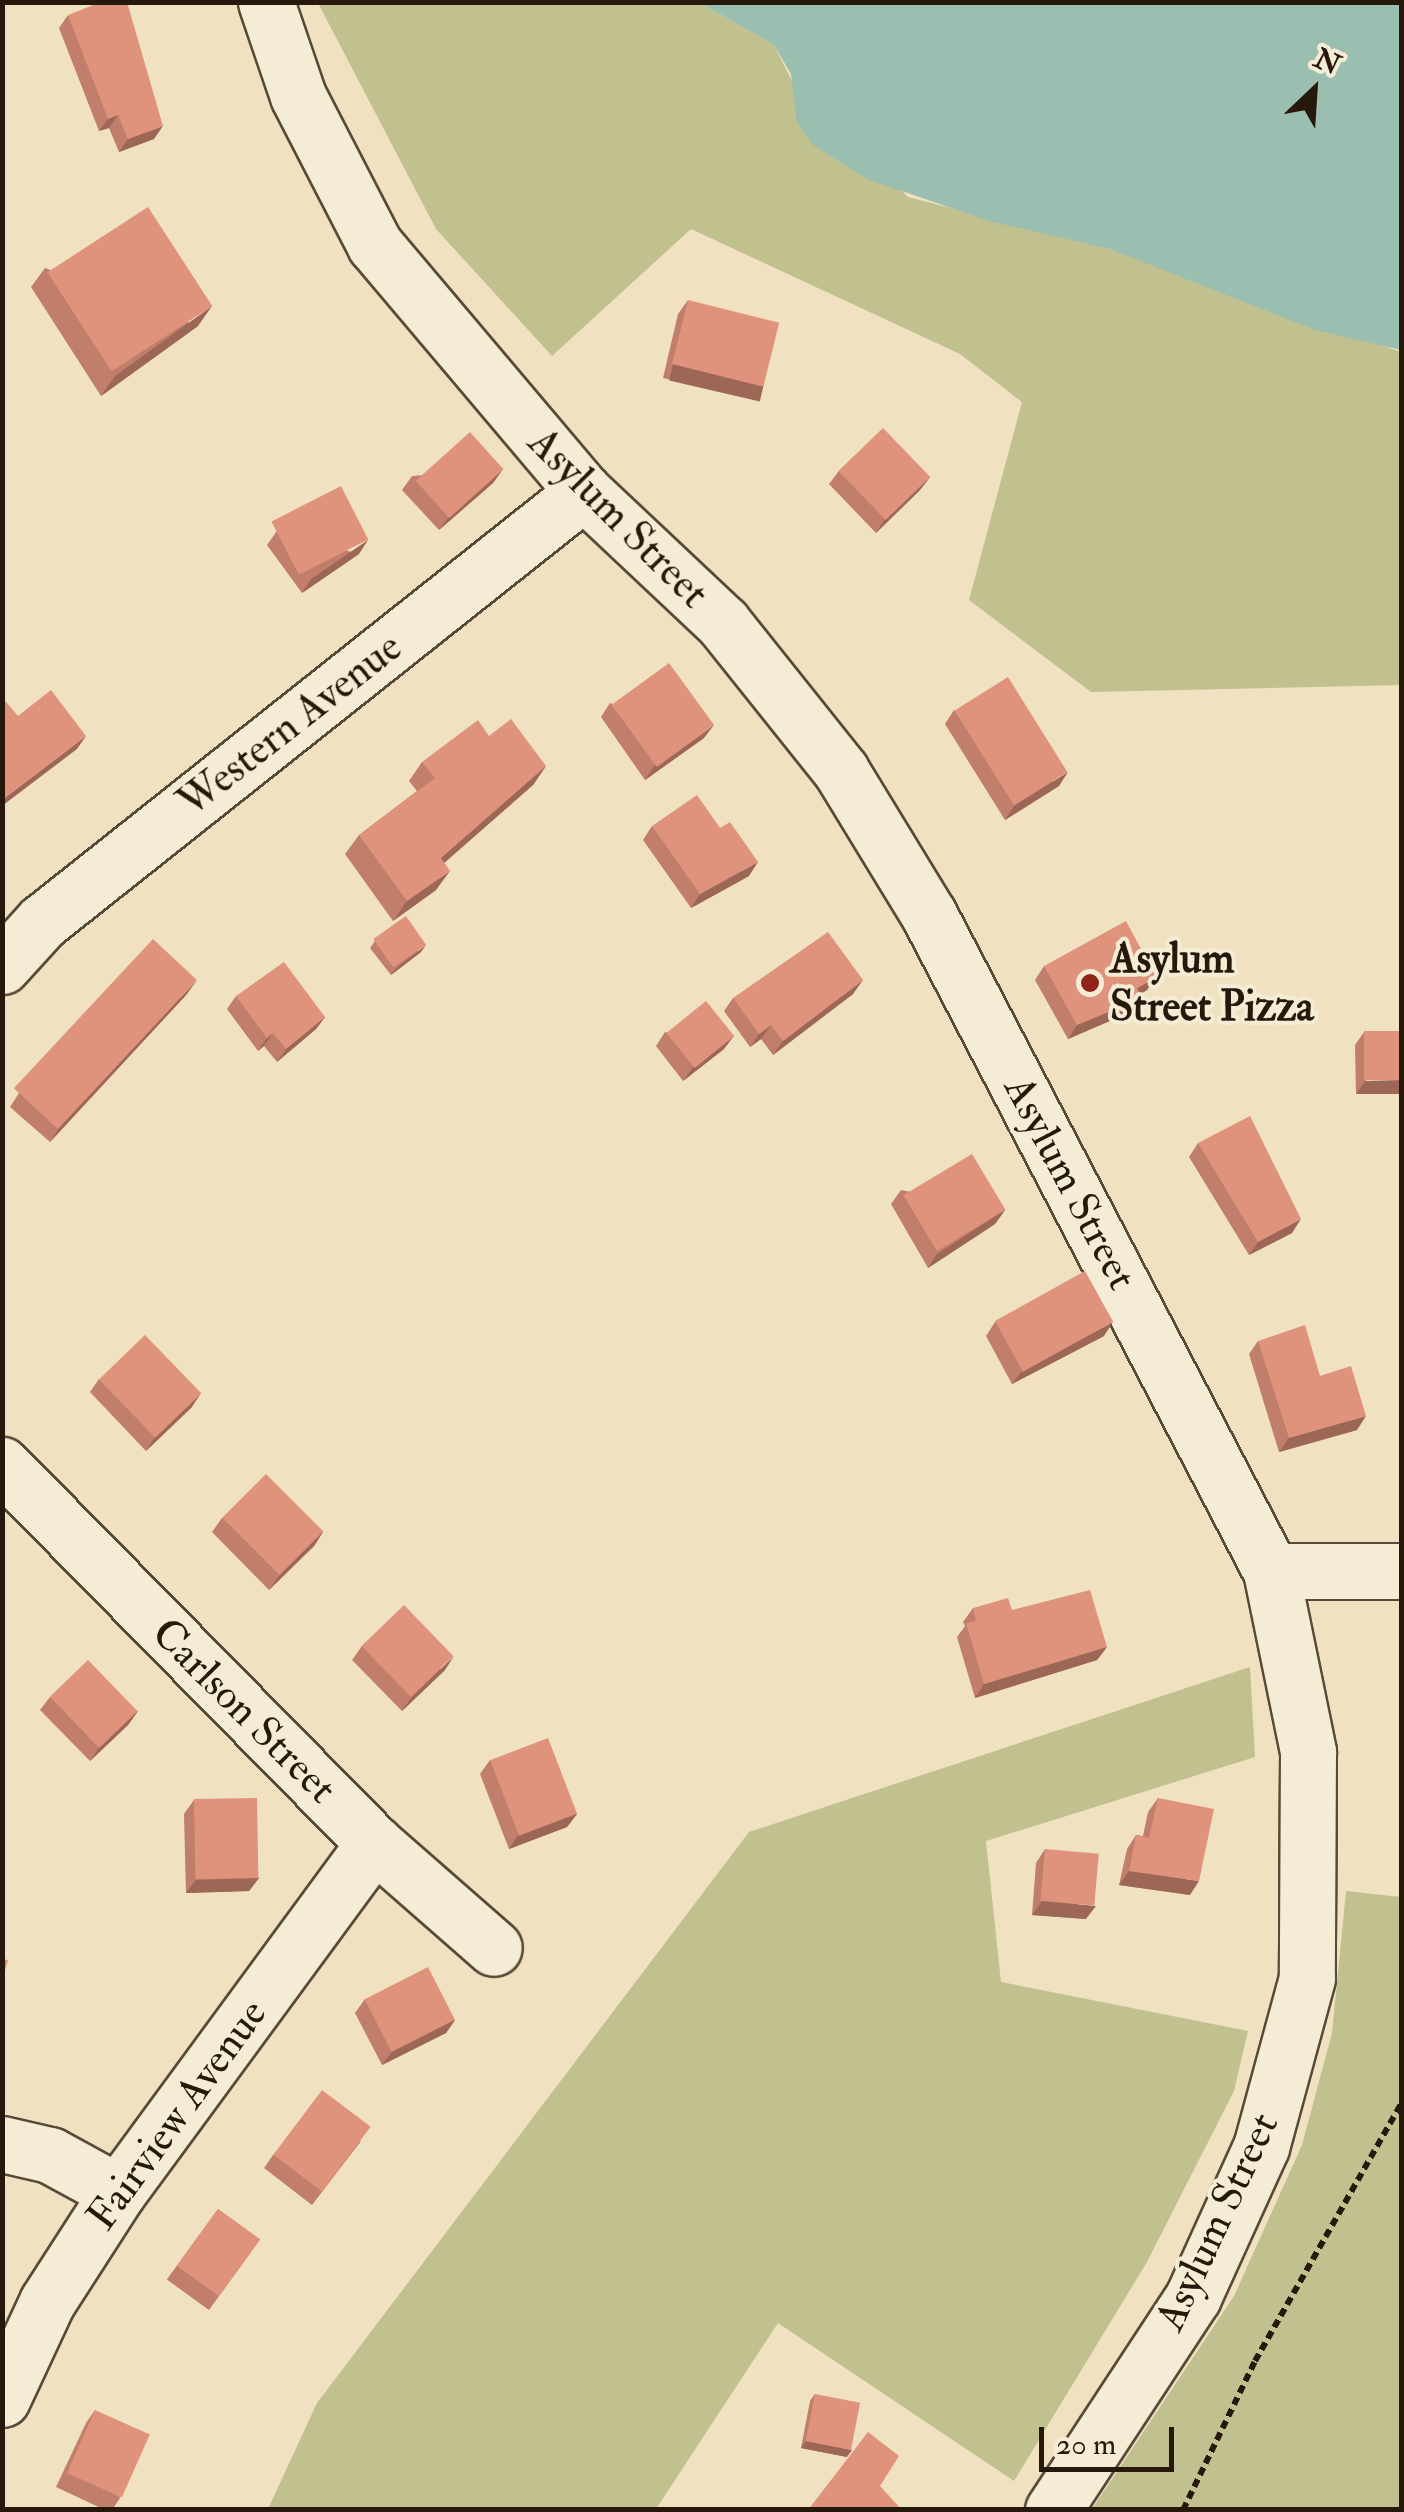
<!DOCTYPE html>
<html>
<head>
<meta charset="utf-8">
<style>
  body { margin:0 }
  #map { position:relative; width:1404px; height:2512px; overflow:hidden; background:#f0e1c0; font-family:"IM FELL Double Pica",serif }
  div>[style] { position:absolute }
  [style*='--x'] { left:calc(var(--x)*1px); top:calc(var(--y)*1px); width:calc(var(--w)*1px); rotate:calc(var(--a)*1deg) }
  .green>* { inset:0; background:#c0c18e }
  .water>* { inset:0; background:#9abeaf }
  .path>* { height:6px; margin-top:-3px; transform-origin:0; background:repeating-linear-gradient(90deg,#26180b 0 8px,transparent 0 13px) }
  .roads { filter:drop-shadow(2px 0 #584a38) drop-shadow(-2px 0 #584a38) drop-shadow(0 2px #584a38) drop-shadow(0 -2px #584a38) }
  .minor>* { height:55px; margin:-27.5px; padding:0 27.5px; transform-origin:27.5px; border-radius:27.5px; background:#f5ecd6 }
  .wall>* { inset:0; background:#c07e6b; transform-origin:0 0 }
  .shaded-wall>* { inset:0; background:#9c6757; transform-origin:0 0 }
  .building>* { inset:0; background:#df937c; transform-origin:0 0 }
  .dots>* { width:28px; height:28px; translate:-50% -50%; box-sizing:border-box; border:5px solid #f5ecd6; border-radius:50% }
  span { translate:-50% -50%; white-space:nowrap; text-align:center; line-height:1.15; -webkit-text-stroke:8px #f5ecd6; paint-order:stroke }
  .street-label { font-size:42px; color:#26180b }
  .poi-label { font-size:42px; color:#26180b; font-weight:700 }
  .left { translate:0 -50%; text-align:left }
  .frame { position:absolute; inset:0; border:5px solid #26180b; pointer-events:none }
  .north { position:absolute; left:1264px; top:40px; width:100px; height:100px; -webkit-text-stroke:8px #f5ecd6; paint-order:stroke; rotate:25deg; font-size:28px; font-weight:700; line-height:40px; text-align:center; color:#26180b }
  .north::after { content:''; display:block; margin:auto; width:35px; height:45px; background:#26180b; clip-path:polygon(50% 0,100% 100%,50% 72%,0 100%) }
  .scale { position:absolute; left:1039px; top:2427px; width:135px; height:45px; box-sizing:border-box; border:5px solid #26180b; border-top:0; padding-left:12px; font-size:30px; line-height:35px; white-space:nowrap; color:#26180b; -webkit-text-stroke:8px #f5ecd6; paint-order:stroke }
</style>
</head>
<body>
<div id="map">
  <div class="green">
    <div style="clip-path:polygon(318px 3px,700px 3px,774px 45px,793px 83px,908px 197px,1110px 249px,1401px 352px,1401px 685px,1091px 692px,969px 600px,1022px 402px,960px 354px,691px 229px,552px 356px,436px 229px)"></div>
    <div style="clip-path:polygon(1250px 1667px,1255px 1757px,986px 1841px,1001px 1982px,1248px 2031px,1234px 2091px,1147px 2262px,1014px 2481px,778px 2323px,656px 2509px,268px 2509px,317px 2403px,749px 1832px)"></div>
    <div style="clip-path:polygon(1346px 1891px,1401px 1897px,1401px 2509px,1092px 2509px,1234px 2296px,1302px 2145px,1332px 2033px)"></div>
  </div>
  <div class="water">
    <div style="clip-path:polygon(700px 3px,1401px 3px,1401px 350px,1315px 330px,1110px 249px,989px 221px,867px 179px,813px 145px,797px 122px,791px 74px,774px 45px)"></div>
  </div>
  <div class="path">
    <div style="--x:1183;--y:2510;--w:165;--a:-64.2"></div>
    <div style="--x:1255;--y:2361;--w:298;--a:-60.4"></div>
  </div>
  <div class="roads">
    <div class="minor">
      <div style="--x:266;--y:2;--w:99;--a:71.2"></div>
      <div style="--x:298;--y:96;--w:168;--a:62.7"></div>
      <div style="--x:375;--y:245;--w:324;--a:49.8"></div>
      <div style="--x:584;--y:492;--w:191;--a:43.3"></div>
      <div style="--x:723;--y:623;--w:189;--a:51.4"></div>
      <div style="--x:841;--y:771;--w:169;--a:58.6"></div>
      <div style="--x:929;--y:915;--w:740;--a:62.47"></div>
      <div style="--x:1271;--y:1571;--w:185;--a:78.4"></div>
      <div style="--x:1308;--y:1752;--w:226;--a:90.3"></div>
      <div style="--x:1307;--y:1978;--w:175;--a:105.2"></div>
      <div style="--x:1261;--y:2147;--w:165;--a:114.4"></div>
      <div style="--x:1193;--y:2297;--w:255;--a:123.3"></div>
      <div style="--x:2;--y:966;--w:59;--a:-47.7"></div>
      <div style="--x:42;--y:922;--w:692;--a:-38.43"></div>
      <div style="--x:2;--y:1465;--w:530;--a:45.46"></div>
      <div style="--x:374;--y:1843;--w:159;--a:41.2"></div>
      <div style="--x:1271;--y:1571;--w:131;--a:0"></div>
      <div style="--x:2;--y:2144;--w:49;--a:12.9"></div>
      <div style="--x:50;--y:2155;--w:77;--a:28.6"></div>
      <div style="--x:2;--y:2399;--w:107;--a:-65.1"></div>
      <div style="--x:47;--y:2302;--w:131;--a:-57.2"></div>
      <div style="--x:118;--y:2192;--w:433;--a:-53.7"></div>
    </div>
  </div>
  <div class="wall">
    <div style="clip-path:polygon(68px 15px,154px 139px,119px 152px,109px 128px,99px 131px,59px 28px)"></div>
    <div style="clip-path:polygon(45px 268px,198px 326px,101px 396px,31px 287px)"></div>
    <div style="clip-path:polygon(688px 300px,755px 399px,663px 378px,678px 314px)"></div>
    <div style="clip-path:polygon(503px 469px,493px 483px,439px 530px,402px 490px,412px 476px)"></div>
    <div style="clip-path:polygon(839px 471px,930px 477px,920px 490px,876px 533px,829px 484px)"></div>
    <div style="clip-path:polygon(277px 531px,359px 554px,302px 593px,267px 545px)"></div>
    <div style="clip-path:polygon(610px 703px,704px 738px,645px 780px,601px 717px)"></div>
    <div style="clip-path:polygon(954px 710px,1059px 786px,1005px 820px,945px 724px)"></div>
    <div style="clip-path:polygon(422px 762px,546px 766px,533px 785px,444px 863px,436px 890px,393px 921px,345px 854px,359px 835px,417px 791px,409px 781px)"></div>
    <div style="clip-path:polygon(652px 826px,749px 876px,691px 908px,643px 840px)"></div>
    <div style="clip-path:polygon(375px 941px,421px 952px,391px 975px,370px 948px)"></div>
    <div style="clip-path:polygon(1044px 966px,1147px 990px,1140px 994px,1133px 1011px,1068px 1039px,1035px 980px)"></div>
    <div style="clip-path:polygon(187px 994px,50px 1142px,10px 1107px,19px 1093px)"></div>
    <div style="clip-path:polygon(853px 994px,773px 1055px,761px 1039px,750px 1047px,724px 1011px,733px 998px)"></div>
    <div style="clip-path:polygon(236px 996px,325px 1017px,316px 1029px,277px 1062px,264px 1046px,258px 1051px,227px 1009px)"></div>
    <div style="clip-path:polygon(1402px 1031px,1356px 1094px,1355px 1045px,1364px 1032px)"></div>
    <div style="clip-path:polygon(665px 1032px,724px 1049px,683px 1081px,656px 1046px)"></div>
    <div style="clip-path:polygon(1198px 1143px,1292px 1233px,1249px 1255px,1189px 1157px)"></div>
    <div style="clip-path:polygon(901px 1190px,1005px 1210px,995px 1224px,928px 1268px,891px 1204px)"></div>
    <div style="clip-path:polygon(995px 1322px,1104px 1336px,1012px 1384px,986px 1336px)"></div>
    <div style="clip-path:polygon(1258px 1341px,1320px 1376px,1357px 1430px,1279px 1452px,1249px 1354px)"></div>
    <div style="clip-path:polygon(99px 1379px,192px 1407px,146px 1451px,90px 1392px)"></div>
    <div style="clip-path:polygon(222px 1518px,323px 1532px,314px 1546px,269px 1590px,212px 1532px)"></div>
    <div style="clip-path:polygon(973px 1608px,1012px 1610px,1107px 1647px,1097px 1660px,975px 1698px,957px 1637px,965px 1626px,963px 1622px)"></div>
    <div style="clip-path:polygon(362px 1646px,445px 1670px,402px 1711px,352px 1660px)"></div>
    <div style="clip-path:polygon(50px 1697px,138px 1711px,128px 1725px,90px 1761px,40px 1710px)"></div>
    <div style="clip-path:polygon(490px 1760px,577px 1814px,567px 1827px,509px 1849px,480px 1774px)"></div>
    <div style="clip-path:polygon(1158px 1798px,1190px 1895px,1119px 1885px,1127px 1849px,1136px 1835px,1143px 1836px,1148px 1812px)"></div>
    <div style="clip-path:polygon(194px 1800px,259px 1878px,249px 1891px,186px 1893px,184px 1814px)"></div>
    <div style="clip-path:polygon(1045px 1849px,1086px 1919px,1032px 1915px,1036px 1863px)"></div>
    <div style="clip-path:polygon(365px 1999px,455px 2020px,446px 2033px,382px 2065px,355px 2013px)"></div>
    <div style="clip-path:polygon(361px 2141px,312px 2205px,264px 2168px,273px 2155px)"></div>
    <div style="left:218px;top:2209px;width:52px;height:87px;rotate:36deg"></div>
    <div style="clip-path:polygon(815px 2394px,847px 2457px,801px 2448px,810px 2401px)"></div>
    <div style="clip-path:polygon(95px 2410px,120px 2498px,112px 2510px,105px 2510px,56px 2487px,86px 2423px)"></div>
  </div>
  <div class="shaded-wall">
    <div style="clip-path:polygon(118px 115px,109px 128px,99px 131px,108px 119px)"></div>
    <div style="clip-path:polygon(163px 126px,154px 139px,119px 152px,128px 139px)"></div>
    <div style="clip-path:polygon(212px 306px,198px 326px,101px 396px,115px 376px)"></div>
    <div style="left:673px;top:364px;width:93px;height:17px;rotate:13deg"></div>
    <div style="clip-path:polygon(503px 469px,493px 483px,439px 530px,449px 517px)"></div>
    <div style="clip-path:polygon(930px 477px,920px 490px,876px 533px,885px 519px)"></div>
    <div style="clip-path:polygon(368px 540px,359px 554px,302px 593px,311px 579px)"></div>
    <div style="clip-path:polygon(714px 725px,704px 738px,645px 780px,654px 766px)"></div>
    <div style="clip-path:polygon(86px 736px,77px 749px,2px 806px,2px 800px)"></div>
    <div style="clip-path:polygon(546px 766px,533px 785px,427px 878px,441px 858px)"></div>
    <div style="clip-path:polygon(1068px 772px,1059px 786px,1005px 820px,1014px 806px)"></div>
    <div style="clip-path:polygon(758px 862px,749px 876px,691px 908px,700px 894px)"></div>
    <div style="clip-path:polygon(450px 871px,436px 890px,393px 921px,407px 901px)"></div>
    <div style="clip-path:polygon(426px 945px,421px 952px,391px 975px,396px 968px)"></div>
    <div style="clip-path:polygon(1156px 977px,1147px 990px,1128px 1001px,1137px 988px)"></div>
    <div style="clip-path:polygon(197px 980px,187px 994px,50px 1142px,59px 1128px)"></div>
    <div style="clip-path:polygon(863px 980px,853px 994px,773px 1055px,783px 1041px)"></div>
    <div style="clip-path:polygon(1142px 998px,1133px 1011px,1068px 1039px,1077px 1025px)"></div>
    <div style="clip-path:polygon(325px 1017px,316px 1029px,277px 1062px,286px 1049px)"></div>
    <div style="clip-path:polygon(771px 1025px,761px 1039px,750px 1047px,759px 1034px)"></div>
    <div style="clip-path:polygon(273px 1033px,264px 1046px,258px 1051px,267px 1038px)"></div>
    <div style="clip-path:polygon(734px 1036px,724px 1049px,683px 1081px,693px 1067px)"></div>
    <div style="clip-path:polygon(1402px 1080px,1402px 1094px,1356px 1094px,1365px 1081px)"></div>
    <div style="clip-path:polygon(1005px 1210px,995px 1224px,928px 1268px,937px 1254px)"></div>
    <div style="clip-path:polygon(1301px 1219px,1292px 1233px,1249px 1255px,1258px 1242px)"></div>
    <div style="clip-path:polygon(1113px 1322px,1104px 1336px,1012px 1384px,1022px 1371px)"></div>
    <div style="clip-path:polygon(201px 1393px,192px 1407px,146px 1451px,155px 1437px)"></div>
    <div style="clip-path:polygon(1366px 1416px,1357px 1430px,1279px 1452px,1289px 1438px)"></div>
    <div style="clip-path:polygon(323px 1532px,314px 1546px,269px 1590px,279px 1576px)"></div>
    <div style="clip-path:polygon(1107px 1647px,1097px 1660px,975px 1698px,984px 1684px)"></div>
    <div style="clip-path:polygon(454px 1656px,445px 1670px,402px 1711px,411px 1698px)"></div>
    <div style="clip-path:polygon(138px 1711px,128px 1725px,90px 1761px,99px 1748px)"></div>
    <div style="clip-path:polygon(577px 1814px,567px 1827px,509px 1849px,518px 1835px)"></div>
    <div style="clip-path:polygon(1129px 1871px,1199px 1881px,1190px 1895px,1119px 1885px)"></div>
    <div style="clip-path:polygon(259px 1878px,249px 1891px,186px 1893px,196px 1880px)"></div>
    <div style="clip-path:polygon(1042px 1901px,1096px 1906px,1086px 1919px,1032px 1915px)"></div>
    <div style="clip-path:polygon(455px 2020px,446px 2033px,382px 2065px,392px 2052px)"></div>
    <div style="clip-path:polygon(806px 2441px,852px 2450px,847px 2457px,801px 2448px)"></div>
  </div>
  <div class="building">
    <div style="clip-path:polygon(101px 2px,127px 2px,163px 126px,128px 139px,118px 115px,108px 119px,68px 15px)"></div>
    <div style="left:148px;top:207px;width:118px;height:120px;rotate:57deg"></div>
    <div style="left:688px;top:300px;width:94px;height:66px;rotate:14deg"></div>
    <div style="left:883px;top:428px;width:68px;height:62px;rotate:46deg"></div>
    <div style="left:470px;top:432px;width:50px;height:73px;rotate:48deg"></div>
    <div style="left:341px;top:486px;width:60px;height:78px;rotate:63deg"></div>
    <div style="left:669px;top:663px;width:77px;height:71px;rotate:54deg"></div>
    <div style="left:1008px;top:677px;width:112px;height:63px;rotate:58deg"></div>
    <div style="clip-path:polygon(51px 690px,86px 736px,2px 800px,2px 697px,18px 716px)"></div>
    <div style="clip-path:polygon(511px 719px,546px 766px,441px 858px,450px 871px,407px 901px,359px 835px,435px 778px,422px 762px,478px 720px,489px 736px)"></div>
    <div style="clip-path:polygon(697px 795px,720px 828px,730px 822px,758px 862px,700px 894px,652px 826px)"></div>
    <div style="left:406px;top:916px;width:35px;height:40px;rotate:55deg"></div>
    <div style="clip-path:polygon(1126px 921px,1156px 977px,1137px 988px,1142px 998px,1077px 1025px,1044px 966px)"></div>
    <div style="clip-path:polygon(828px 932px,863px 980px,783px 1041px,771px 1025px,759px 1034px,733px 998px)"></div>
    <div style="left:153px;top:939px;width:60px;height:204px;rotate:43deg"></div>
    <div style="clip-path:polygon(284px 962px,325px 1017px,286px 1049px,273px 1033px,267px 1038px,236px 996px)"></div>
    <div style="left:706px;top:1001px;width:45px;height:51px;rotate:51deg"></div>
    <div style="left:1402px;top:1031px;width:49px;height:38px;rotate:90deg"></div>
    <div style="clip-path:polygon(1250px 1116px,1301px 1219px,1258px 1242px,1198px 1143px)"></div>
    <div style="left:972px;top:1154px;width:65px;height:80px;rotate:59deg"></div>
    <div style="left:1085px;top:1271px;width:58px;height:103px;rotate:61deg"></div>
    <div style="clip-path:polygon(1305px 1325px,1320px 1376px,1351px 1366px,1366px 1416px,1289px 1438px,1258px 1341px)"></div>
    <div style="left:145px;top:1335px;width:81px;height:64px;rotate:46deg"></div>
    <div style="left:266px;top:1474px;width:81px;height:62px;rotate:45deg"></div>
    <div style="clip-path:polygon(1090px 1590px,1107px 1647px,984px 1684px,966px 1623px,976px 1621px,973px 1608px,1008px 1598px,1012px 1610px)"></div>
    <div style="left:404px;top:1605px;width:71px;height:59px;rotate:46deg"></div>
    <div style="left:88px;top:1660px;width:71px;height:53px;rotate:46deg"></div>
    <div style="left:548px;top:1738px;width:81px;height:62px;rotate:69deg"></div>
    <div style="left:257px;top:1798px;width:80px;height:63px;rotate:89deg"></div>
    <div style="clip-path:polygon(1158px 1798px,1214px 1809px,1199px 1881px,1129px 1871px,1136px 1835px,1149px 1838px)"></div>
    <div style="left:1045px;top:1849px;width:54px;height:52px;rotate:5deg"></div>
    <div style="clip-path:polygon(2px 1959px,8px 1960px,2px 1981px)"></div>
    <div style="left:428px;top:1967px;width:59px;height:71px;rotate:63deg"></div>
    <div style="left:322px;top:2090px;width:61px;height:81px;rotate:37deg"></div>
    <div style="left:218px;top:2209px;width:52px;height:70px;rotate:36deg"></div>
    <div style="left:815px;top:2394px;width:46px;height:48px;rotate:11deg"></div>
    <div style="left:95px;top:2410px;width:60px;height:69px;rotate:24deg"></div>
    <div style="clip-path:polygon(868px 2432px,899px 2456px,880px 2486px,902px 2510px,808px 2510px)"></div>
  </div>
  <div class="dots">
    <div style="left:1090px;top:983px;background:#8f2418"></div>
  </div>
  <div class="street-label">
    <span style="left:618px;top:518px;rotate:45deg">Asylum Street</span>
    <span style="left:290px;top:725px;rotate:-38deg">Western Avenue</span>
    <span style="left:1070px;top:1183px;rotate:62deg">Asylum Street</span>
    <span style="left:244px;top:1711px;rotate:45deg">Carlson Street</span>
    <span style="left:177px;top:2115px;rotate:-54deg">Fairview Avenue</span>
    <span style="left:1217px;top:2222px;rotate:-65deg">Asylum Street</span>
  </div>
  <div class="poi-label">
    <span class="left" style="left:1110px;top:983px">Asylum<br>Street Pizza</span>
  </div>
  <div class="frame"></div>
  <div class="north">N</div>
  <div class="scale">20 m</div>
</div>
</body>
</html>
